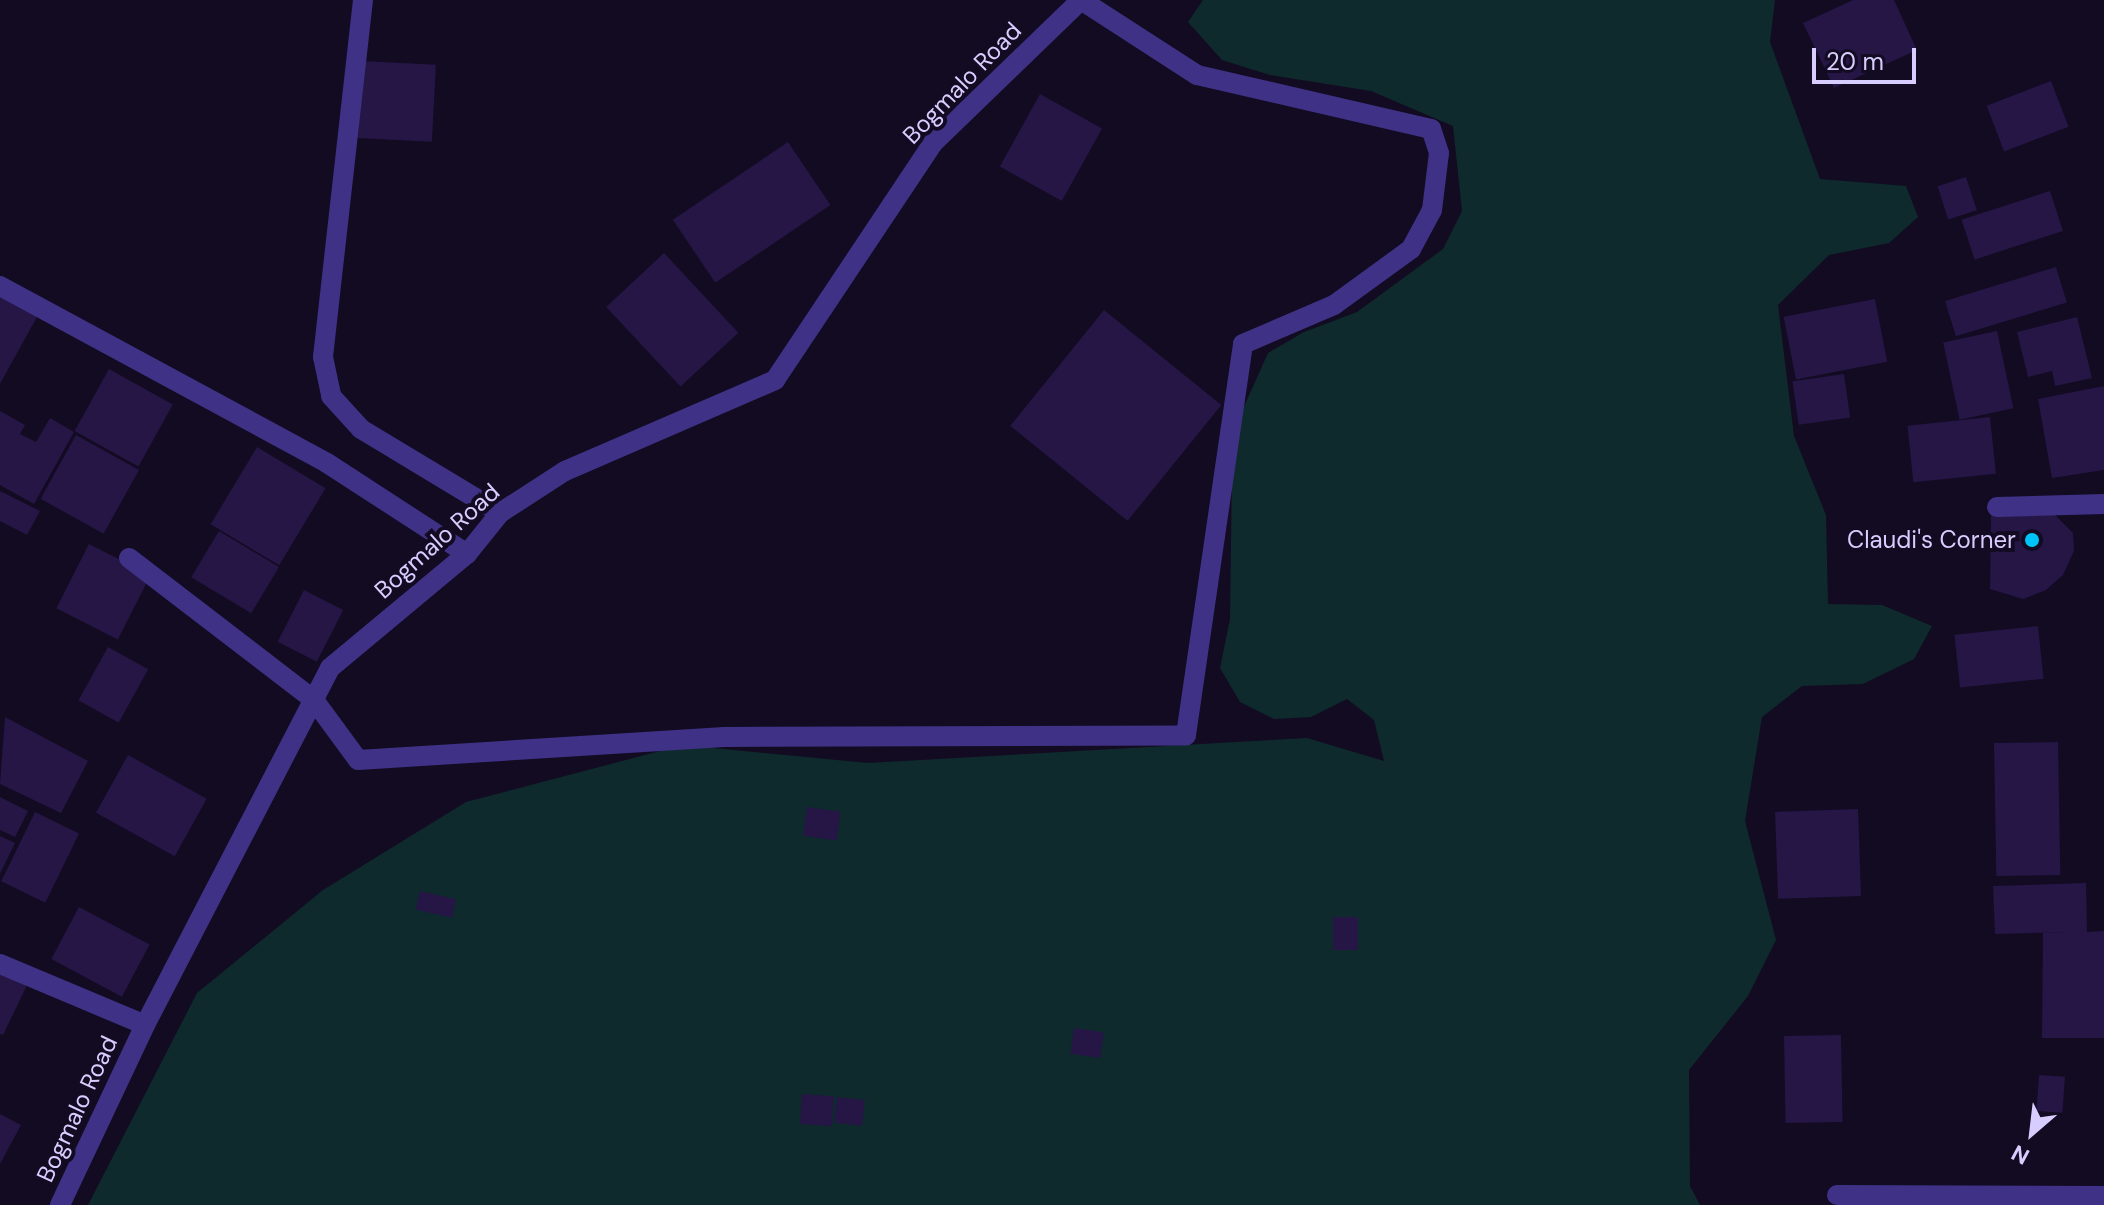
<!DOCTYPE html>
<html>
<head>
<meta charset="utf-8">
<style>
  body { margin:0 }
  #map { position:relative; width:2104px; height:1205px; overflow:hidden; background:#120b22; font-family:"DM Sans",sans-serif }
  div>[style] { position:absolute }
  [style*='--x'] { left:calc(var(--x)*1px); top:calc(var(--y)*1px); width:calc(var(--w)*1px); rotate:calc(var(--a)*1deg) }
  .green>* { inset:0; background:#0e2a2d }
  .building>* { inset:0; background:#251645; transform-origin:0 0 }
  .minor>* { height:20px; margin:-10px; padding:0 10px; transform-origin:10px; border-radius:10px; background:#3f3286 }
  .dots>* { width:22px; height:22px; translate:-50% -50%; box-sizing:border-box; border:4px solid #120b22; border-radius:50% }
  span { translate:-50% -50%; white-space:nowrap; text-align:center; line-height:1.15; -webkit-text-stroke:8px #120b22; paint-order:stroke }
  .street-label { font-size:24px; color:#d8cdff }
  .poi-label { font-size:24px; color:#d8cdff }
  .right { translate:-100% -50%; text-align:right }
  .north { position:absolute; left:1992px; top:1093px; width:80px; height:80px; -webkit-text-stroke:6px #120b22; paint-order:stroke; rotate:208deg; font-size:22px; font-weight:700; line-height:32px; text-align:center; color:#d8cdff }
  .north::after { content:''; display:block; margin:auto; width:28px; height:36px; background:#d8cdff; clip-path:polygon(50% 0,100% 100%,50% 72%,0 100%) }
  .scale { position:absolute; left:1812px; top:48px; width:104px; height:36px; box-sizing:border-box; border:4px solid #d8cdff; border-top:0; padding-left:10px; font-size:24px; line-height:28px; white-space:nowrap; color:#d8cdff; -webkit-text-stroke:6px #120b22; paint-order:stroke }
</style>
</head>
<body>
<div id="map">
  <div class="green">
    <div style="clip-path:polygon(1203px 0,1775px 0,1770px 42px,1820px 179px,1906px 186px,1918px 217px,1889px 243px,1829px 255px,1778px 305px,1794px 436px,1826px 515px,1828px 604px,1882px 605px,1932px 626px,1914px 659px,1863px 684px,1802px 686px,1762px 717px,1745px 821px,1776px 940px,1748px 996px,1689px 1070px,1690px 1186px,1700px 1205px,88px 1205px,197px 993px,323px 890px,466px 802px,683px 745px,868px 763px,1307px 738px,1384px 761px,1374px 720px,1347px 699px,1311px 717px,1274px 719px,1240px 702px,1220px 668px,1230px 619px,1232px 468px,1242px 411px,1268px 353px,1304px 332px,1357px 312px,1443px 249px,1462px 211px,1453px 126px,1371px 91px,1270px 75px,1222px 60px,1188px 22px)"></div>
  </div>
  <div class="building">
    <div style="clip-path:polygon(1853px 0,1894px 0,1917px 50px,1834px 88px,1803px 23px)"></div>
    <div style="left:362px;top:61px;width:74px;height:77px;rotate:3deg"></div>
    <div style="left:2051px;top:81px;width:49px;height:69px;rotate:69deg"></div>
    <div style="left:1040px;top:94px;width:71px;height:83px;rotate:29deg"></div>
    <div style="left:788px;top:142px;width:76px;height:139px;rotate:56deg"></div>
    <div style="left:1966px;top:177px;width:35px;height:30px;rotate:72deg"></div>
    <div style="left:2050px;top:191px;width:42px;height:93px;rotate:72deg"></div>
    <div style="left:664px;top:253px;width:109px;height:79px;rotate:47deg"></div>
    <div style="left:2056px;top:267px;width:37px;height:116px;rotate:73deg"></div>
    <div style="clip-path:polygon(0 294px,38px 315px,0 384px)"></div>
    <div style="left:1875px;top:299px;width:64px;height:93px;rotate:79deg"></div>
    <div style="left:1104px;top:310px;width:151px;height:149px;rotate:39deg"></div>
    <div style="clip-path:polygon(2077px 317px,2092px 378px,2055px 386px,2052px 371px,2028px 377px,2017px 332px)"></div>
    <div style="left:1997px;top:331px;width:79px;height:55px;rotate:78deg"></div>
    <div style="left:109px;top:369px;width:73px;height:71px;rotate:29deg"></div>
    <div style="left:1844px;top:374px;width:44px;height:52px;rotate:82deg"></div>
    <div style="clip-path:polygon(2104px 386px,2104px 470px,2052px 478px,2038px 399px)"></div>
    <div style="clip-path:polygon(0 411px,25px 425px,20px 434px,36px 442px,50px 418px,74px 432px,34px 504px,0 485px)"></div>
    <div style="left:1990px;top:417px;width:57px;height:83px;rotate:84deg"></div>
    <div style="left:76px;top:435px;width:72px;height:73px;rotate:29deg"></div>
    <div style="left:257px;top:447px;width:80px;height:90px;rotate:31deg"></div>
    <div style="clip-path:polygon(0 491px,40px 511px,27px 535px,0 521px)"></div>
    <div style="clip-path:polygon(1991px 514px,2055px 515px,2073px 533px,2074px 551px,2063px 575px,2046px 590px,2023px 599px,1990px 589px)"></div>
    <div style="left:219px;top:531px;width:70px;height:54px;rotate:31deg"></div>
    <div style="left:89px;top:544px;width:69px;height:72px;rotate:27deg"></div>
    <div style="left:304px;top:590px;width:44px;height:58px;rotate:27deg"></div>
    <div style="left:2038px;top:626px;width:53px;height:84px;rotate:84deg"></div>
    <div style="left:108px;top:647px;width:46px;height:61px;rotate:29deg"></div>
    <div style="clip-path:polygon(5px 717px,88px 761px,61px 813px,0 784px)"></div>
    <div style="left:2058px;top:742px;width:133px;height:64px;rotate:89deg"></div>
    <div style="left:128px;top:755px;width:90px;height:66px;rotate:29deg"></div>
    <div style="clip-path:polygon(0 797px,28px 811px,15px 837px,0 830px)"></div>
    <div style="left:807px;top:807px;width:34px;height:29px;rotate:8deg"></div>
    <div style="left:1858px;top:809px;width:87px;height:83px;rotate:88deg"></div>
    <div style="left:35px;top:812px;width:49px;height:77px;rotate:26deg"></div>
    <div style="clip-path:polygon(0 836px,15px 843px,0 874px)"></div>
    <div style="clip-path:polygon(2086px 883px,2087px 932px,2104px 931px,2104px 1038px,2042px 1038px,2043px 933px,2072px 932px,1995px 934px,1993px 886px)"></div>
    <div style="left:420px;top:891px;width:37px;height:19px;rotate:13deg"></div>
    <div style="left:79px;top:907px;width:80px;height:59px;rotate:28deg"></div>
    <div style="left:1333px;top:917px;width:25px;height:33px"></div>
    <div style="clip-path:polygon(0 966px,30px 979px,3px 1035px,0 1034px)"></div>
    <div style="left:1074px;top:1028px;width:30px;height:26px;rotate:8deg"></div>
    <div style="left:1841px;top:1035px;width:87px;height:57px;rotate:89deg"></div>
    <div style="left:2039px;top:1075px;width:26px;height:36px;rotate:4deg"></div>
    <div style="left:802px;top:1094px;width:32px;height:30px;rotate:4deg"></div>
    <div style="left:837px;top:1097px;width:28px;height:26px;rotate:6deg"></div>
    <div style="clip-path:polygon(0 1114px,21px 1125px,0 1164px)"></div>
  </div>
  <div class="minor">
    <div style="--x:363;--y:0;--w:359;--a:96.4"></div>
    <div style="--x:323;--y:357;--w:40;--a:78"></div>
    <div style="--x:331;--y:396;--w:45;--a:47.7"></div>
    <div style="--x:361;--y:429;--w:162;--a:31.1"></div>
    <div style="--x:0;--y:286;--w:372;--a:28.4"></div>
    <div style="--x:327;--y:463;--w:167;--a:33"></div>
    <div style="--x:1997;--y:507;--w:107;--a:-1.6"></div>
    <div style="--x:129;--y:558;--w:233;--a:37.5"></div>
    <div style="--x:314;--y:700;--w:74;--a:53.7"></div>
    <div style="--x:358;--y:760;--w:367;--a:-3.6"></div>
    <div style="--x:724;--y:737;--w:462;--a:-0.2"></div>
    <div style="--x:1186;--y:735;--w:395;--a:-81.7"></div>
    <div style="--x:1243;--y:344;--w:99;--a:-23.2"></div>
    <div style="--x:1334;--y:305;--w:95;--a:-36"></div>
    <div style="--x:1411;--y:249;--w:44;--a:-61.7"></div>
    <div style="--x:1432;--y:210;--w:57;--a:-83"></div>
    <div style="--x:1439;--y:153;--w:25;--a:-108"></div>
    <div style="--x:1431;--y:129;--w:240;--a:-167"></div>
    <div style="--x:1197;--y:75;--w:138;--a:-147.1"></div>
    <div style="--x:0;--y:964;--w:157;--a:22.8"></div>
    <div style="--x:1837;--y:1195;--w:267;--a:0.2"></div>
    <div style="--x:60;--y:1205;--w:199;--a:-64.7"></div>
    <div style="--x:145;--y:1025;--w:402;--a:-62.6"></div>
    <div style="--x:330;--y:668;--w:178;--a:-39.8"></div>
    <div style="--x:467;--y:554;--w:53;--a:-51.2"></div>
    <div style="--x:500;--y:513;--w:77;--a:-32.9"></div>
    <div style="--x:565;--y:471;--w:229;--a:-23.4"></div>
    <div style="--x:775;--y:380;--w:285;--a:-56.3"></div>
    <div style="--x:933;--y:143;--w:206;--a:-44"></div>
  </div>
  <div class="dots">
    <div style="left:2032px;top:540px;background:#00c4f8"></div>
  </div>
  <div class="street-label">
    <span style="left:962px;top:83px;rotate:-46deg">Bogmalo Road</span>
    <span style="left:437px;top:541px;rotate:-42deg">Bogmalo Road</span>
    <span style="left:77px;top:1109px;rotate:-65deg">Bogmalo Road</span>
  </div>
  <div class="poi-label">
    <span class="right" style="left:2016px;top:540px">Claudi's Corner</span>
  </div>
  <div class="north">N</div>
  <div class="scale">20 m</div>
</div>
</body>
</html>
